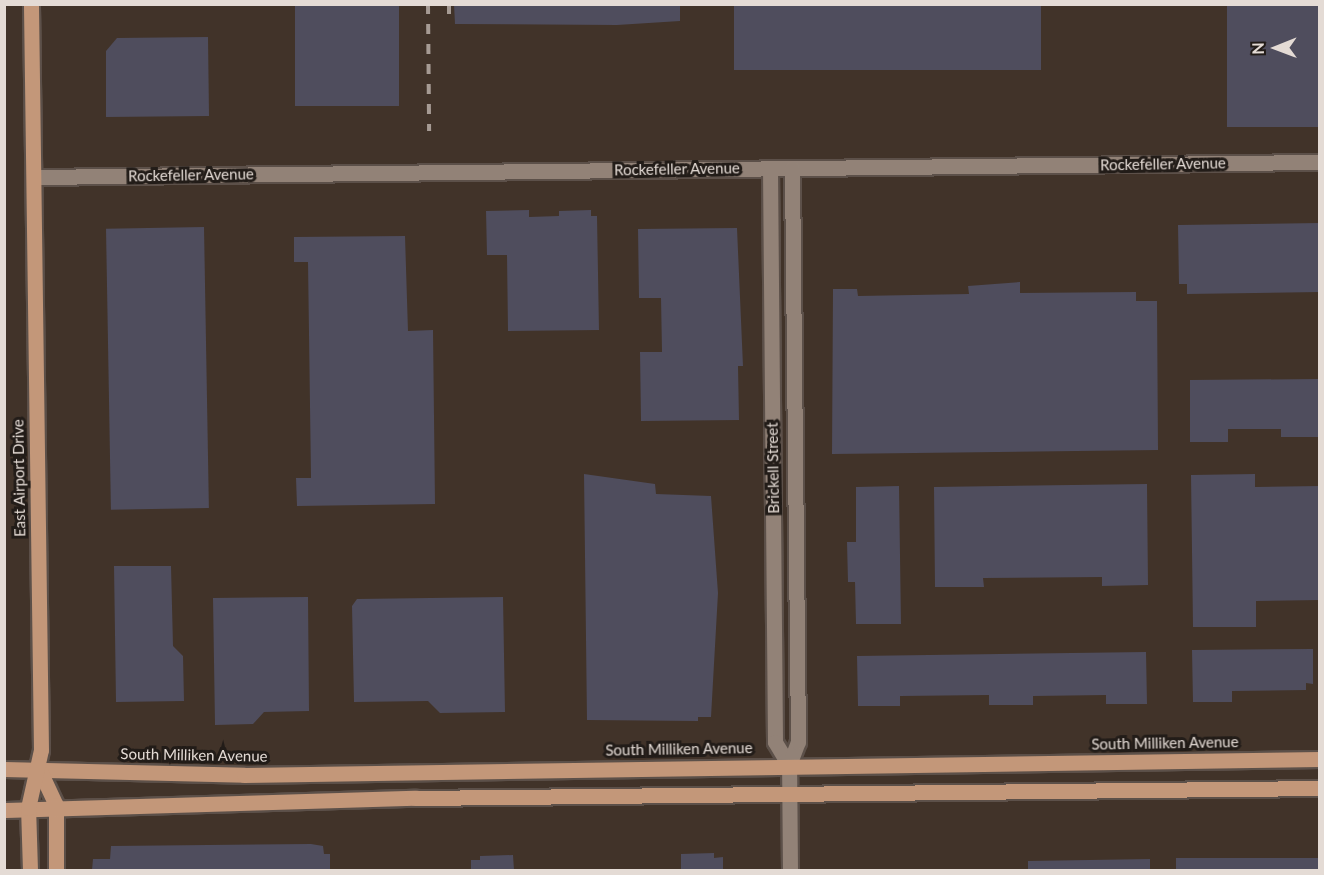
<!DOCTYPE html>
<html>
<head>
<meta charset="utf-8">
<style>
  body { margin:0 }
  #map { position:relative; width:1324px; height:875px; overflow:hidden; background:#413329; font-family:Lato,sans-serif }
  div>[style] { position:absolute }
  [style*='--x'] { left:calc(var(--x)*1px); top:calc(var(--y)*1px); width:calc(var(--w)*1px); rotate:calc(var(--a)*1deg) }
  .building>* { inset:0; background:#4f4d5d; transform-origin:0 0 }
  .roads { filter:drop-shadow(2px 0 #5c5049) drop-shadow(-2px 0 #5c5049) drop-shadow(0 2px #5c5049) drop-shadow(0 -2px #5c5049) }
  .minor>* { height:15px; margin:-7.5px; padding:0 7.5px; transform-origin:7.5px; border-radius:7.5px; background:#928277 }
  .major>* { height:15px; margin:-7.5px; padding:0 7.5px; transform-origin:7.5px; border-radius:7.5px; background:#c39779 }
  .rail>* { height:4px; margin-top:-2px; transform-origin:0; background:repeating-linear-gradient(90deg,#a69b94 0 10px,transparent 0 20px) }
  span { translate:-50% -50%; white-space:nowrap; text-align:center; line-height:1.15; -webkit-text-stroke:6px #221c18; paint-order:stroke }
  .street-label { font-size:15px; color:#e4dbd5 }
  .frame { position:absolute; inset:0; border:6px solid #e4dbd5; pointer-events:none }
  .north { position:absolute; left:1246px; top:18px; width:60px; height:60px; -webkit-text-stroke:4px #221c18; paint-order:stroke; rotate:269deg; font-size:16px; font-weight:700; line-height:24px; text-align:center; color:#e4dbd5 }
  .north::after { content:''; display:block; margin:auto; width:21px; height:27px; background:#e4dbd5; clip-path:polygon(50% 0,100% 100%,50% 72%,0 100%) }
</style>
</head>
<body>
<div id="map">
  <div class="building">
    <div style="left:295px;top:4px;width:104px;height:102px"></div>
    <div style="clip-path:polygon(454px 4px,680px 4px,680px 21px,617px 25px,455px 24px)"></div>
    <div style="left:734px;top:4px;width:307px;height:66px"></div>
    <div style="left:1227px;top:4px;width:93px;height:123px"></div>
    <div style="clip-path:polygon(208px 37px,209px 116px,106px 117px,106px 51px,117px 38px)"></div>
    <div style="clip-path:polygon(529px 210px,529px 217px,559px 216px,559px 211px,591px 210px,591px 216px,597px 216px,599px 330px,508px 331px,507px 255px,487px 255px,486px 211px)"></div>
    <div style="clip-path:polygon(1320px 223px,1320px 292px,1187px 294px,1187px 284px,1179px 284px,1178px 225px)"></div>
    <div style="left:204px;top:227px;width:281px;height:98px;rotate:89deg"></div>
    <div style="clip-path:polygon(737px 228px,743px 366px,738px 366px,739px 420px,641px 421px,640px 352px,662px 352px,661px 298px,639px 298px,638px 229px)"></div>
    <div style="clip-path:polygon(405px 236px,408px 331px,433px 330px,435px 504px,297px 506px,296px 478px,311px 478px,308px 262px,294px 262px,294px 237px)"></div>
    <div style="clip-path:polygon(1020px 282px,1020px 293px,1136px 292px,1136px 301px,1157px 301px,1158px 450px,832px 454px,833px 289px,857px 289px,858px 296px,969px 294px,968px 286px)"></div>
    <div style="clip-path:polygon(1320px 379px,1320px 437px,1281px 437px,1281px 429px,1228px 429px,1228px 442px,1190px 442px,1190px 380px)"></div>
    <div style="clip-path:polygon(584px 474px,655px 484px,656px 494px,711px 496px,718px 593px,711px 717px,698px 717px,698px 721px,587px 720px)"></div>
    <div style="clip-path:polygon(1255px 474px,1255px 487px,1320px 486px,1320px 600px,1256px 601px,1256px 627px,1193px 627px,1191px 475px)"></div>
    <div style="clip-path:polygon(1147px 484px,1148px 585px,1102px 586px,1102px 577px,983px 578px,984px 587px,935px 587px,934px 487px)"></div>
    <div style="clip-path:polygon(899px 486px,901px 624px,856px 624px,855px 582px,848px 582px,847px 542px,856px 542px,856px 487px)"></div>
    <div style="clip-path:polygon(114px 566px,171px 566px,173px 646px,183px 656px,184px 701px,116px 702px)"></div>
    <div style="clip-path:polygon(308px 597px,309px 711px,264px 712px,253px 724px,215px 725px,213px 598px)"></div>
    <div style="clip-path:polygon(503px 597px,505px 712px,440px 713px,428px 701px,354px 702px,352px 606px,357px 599px)"></div>
    <div style="clip-path:polygon(1313px 649px,1313px 684px,1306px 683px,1306px 690px,1232px 691px,1232px 702px,1193px 702px,1192px 650px)"></div>
    <div style="clip-path:polygon(1146px 652px,1147px 704px,1106px 704px,1106px 695px,1033px 696px,1033px 705px,989px 705px,989px 695px,900px 696px,900px 706px,858px 706px,857px 656px)"></div>
    <div style="clip-path:polygon(311px 844px,323px 846px,324px 854px,330px 854px,330px 870px,92px 870px,93px 859px,110px 859px,111px 846px)"></div>
    <div style="clip-path:polygon(714px 853px,714px 858px,723px 857px,723px 870px,681px 870px,681px 854px)"></div>
    <div style="clip-path:polygon(513px 855px,514px 870px,471px 870px,471px 860px,480px 860px,480px 856px)"></div>
    <div style="left:1320px;top:858px;width:12px;height:144px;rotate:90deg"></div>
    <div style="clip-path:polygon(1150px 859px,1150px 870px,1028px 870px,1028px 861px)"></div>
  </div>
  <div class="roads">
    <div class="minor">
      <div style="--x:770;--y:168;--w:574;--a:89.5"></div>
      <div style="--x:775;--y:742;--w:27;--a:59"></div>
      <div style="--x:34;--y:177;--w:1286;--a:-0.67"></div>
      <div style="--x:790;--y:870;--w:105;--a:-90.5"></div>
      <div style="--x:789;--y:765;--w:25;--a:-69"></div>
      <div style="--x:798;--y:742;--w:574;--a:-90.6"></div>
    </div>
    <div class="major">
      <div style="--x:4;--y:769;--w:240;--a:1.4"></div>
      <div style="--x:244;--y:775;--w:1076;--a:-0.85"></div>
      <div style="--x:40;--y:771;--w:38;--a:65"></div>
      <div style="--x:56;--y:805;--w:65;--a:90"></div>
      <div style="--x:4;--y:810;--w:411;--a:-1.7"></div>
      <div style="--x:415;--y:798;--w:905;--a:-0.63"></div>
      <div style="--x:30;--y:870;--w:62;--a:-91.8"></div>
      <div style="--x:28;--y:808;--w:59;--a:-77.4"></div>
      <div style="--x:41;--y:750;--w:746;--a:-90.77"></div>
    </div>
  </div>
  <div class="rail">
    <div style="--x:428;--y:4;--w:127;--a:89.5"></div>
    <div style="--x:449;--y:4;--w:18;--a:90"></div>
  </div>
  <div class="street-label">
    <span style="left:1163px;top:164px;rotate:-1deg">Rockefeller Avenue</span>
    <span style="left:677px;top:169px;rotate:-1deg">Rockefeller Avenue</span>
    <span style="left:191px;top:175px;rotate:-1deg">Rockefeller Avenue</span>
    <span style="left:773px;top:468px;rotate:-91deg">Brickell Street</span>
    <span style="left:19px;top:478px;rotate:-91deg">East Airport Drive</span>
    <span style="left:1165px;top:743px;rotate:-1deg">South Milliken Avenue</span>
    <span style="left:679px;top:749px;rotate:-1deg">South Milliken Avenue</span>
    <span style="left:194px;top:755px;rotate:1deg">South Milliken Avenue</span>
  </div>
  <div class="frame"></div>
  <div class="north">N</div>
</div>
</body>
</html>
